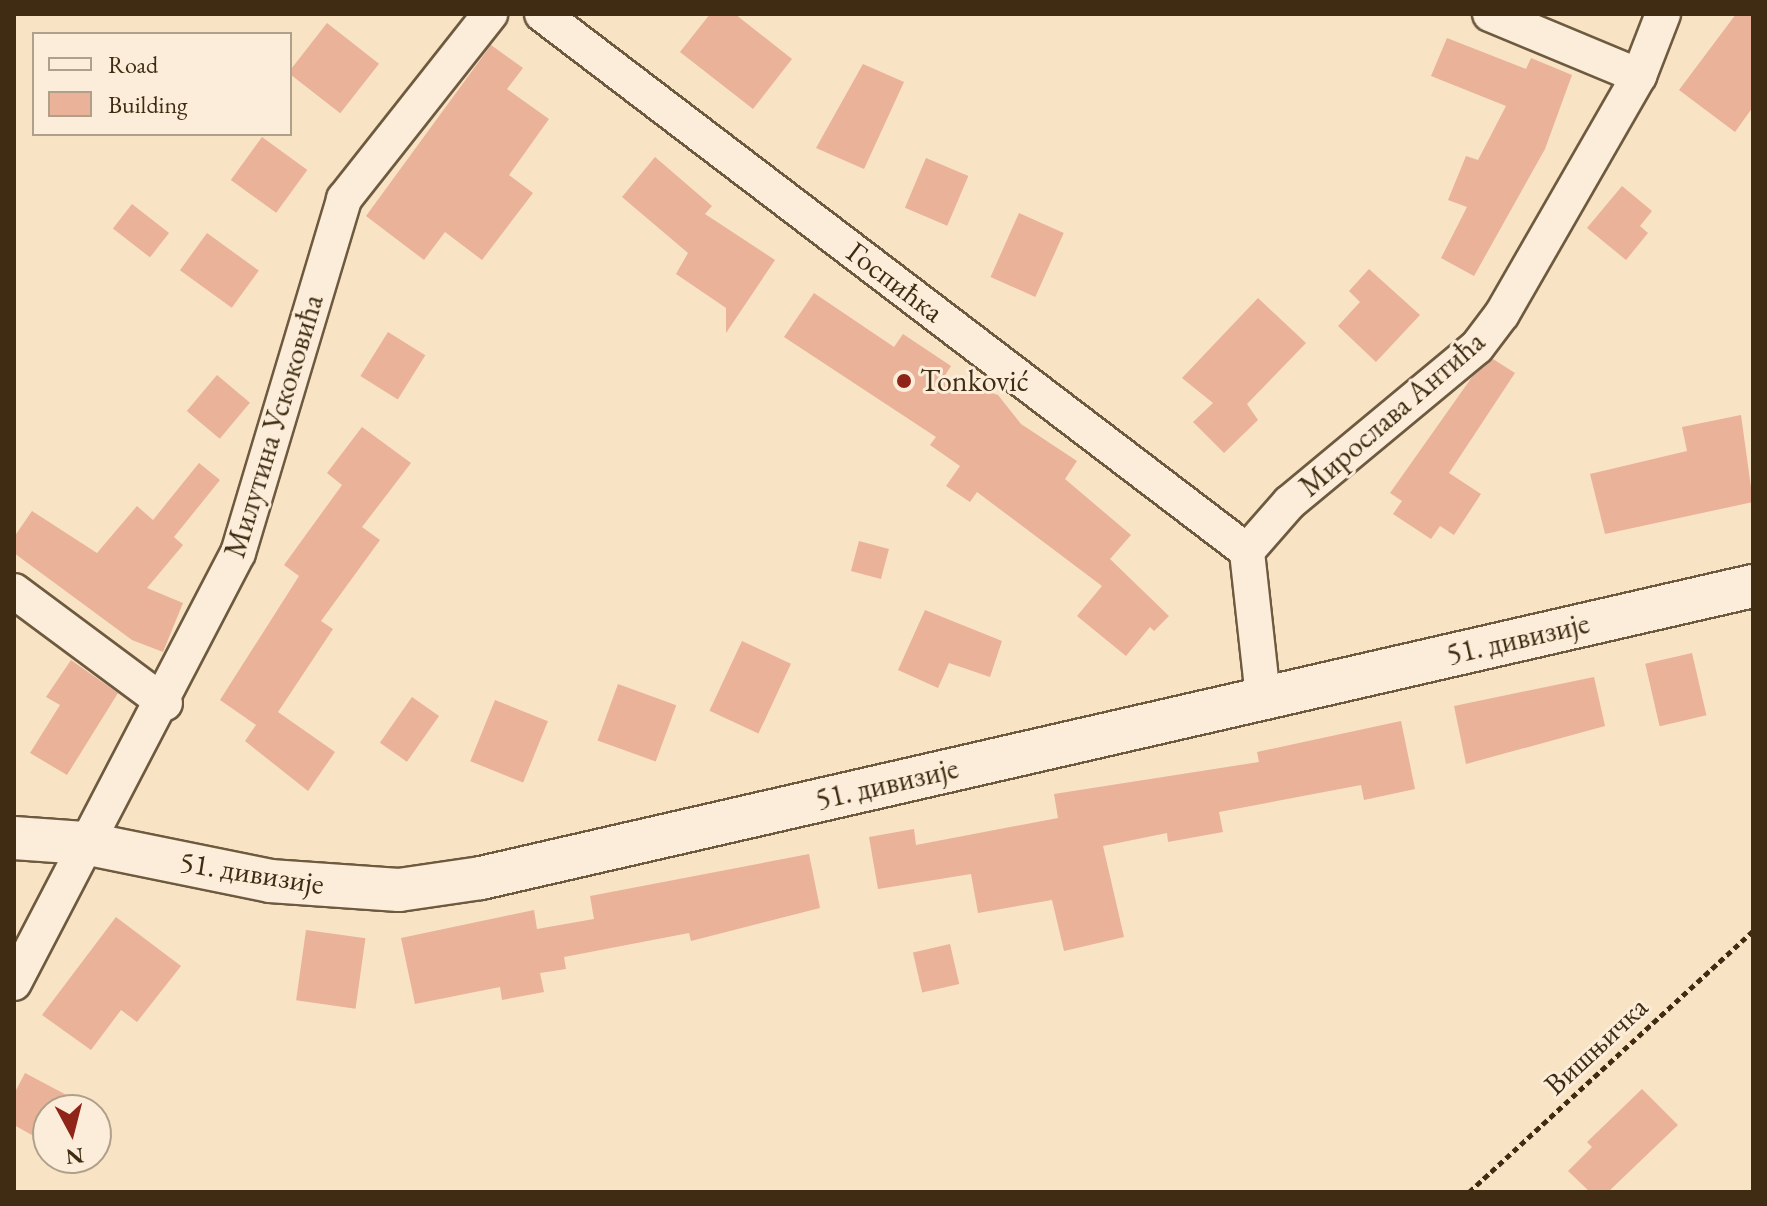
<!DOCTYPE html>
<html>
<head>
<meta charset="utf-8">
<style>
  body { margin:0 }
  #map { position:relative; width:1767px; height:1206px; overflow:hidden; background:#f9e3c5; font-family:"EB Garamond",serif }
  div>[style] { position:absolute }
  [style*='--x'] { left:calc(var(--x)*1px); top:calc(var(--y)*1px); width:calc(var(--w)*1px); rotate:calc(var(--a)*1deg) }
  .building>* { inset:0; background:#e9b299; transform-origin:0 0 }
  .path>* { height:5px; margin-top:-2.5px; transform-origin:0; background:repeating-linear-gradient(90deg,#3f2c12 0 6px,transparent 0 10px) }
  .roads { filter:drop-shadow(2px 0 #6e5a3f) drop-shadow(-2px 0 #6e5a3f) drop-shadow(0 2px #6e5a3f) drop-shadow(0 -2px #6e5a3f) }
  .minor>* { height:34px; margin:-17px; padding:0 17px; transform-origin:17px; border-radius:17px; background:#fbedd9 }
  .tertiary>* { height:42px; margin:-21px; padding:0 21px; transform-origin:21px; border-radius:21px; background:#fbedd9 }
  .dots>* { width:22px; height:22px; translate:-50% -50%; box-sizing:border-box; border:4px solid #fbedd9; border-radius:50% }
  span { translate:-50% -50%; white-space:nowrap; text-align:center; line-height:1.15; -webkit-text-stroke:6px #fbedd9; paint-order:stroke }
  .street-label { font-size:30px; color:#3f2c12 }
  .poi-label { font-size:30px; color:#3f2c12 }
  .left { translate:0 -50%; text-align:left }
  .frame { position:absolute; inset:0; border:16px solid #3f2c12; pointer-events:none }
  .legend { position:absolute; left:32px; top:32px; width:260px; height:104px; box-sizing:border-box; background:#fbedd9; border:2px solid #b0a089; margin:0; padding:10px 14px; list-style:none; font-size:24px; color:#3f2c12 }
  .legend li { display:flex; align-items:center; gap:16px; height:40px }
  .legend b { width:40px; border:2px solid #b0a089 }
  .north { position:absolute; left:32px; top:1094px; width:80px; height:80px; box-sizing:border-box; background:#fbedd9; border:2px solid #b0a089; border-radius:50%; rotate:173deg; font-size:22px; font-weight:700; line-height:32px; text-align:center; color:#3f2c12 }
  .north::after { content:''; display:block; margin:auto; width:28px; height:36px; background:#8f2418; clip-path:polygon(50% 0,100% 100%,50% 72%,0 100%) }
</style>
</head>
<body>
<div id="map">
  <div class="building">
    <div style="clip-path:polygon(710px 14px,735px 14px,792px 59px,753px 109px,680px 52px)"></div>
    <div style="clip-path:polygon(1736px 14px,1753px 14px,1753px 107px,1735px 132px,1679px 90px)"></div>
    <div style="left:327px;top:23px;width:66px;height:63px;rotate:38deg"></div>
    <div style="clip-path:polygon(1447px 38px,1526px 69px,1531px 58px,1572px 75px,1545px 149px,1474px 276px,1441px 258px,1467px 207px,1448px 200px,1466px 156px,1478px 160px,1506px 106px,1431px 76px)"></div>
    <div style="clip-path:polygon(491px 45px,523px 68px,507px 89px,549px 119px,509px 175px,533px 193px,482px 260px,445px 232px,424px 260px,366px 216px)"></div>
    <div style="clip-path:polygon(863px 64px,904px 82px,864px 169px,816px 148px)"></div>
    <div style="left:262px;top:137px;width:56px;height:53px;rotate:36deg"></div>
    <div style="clip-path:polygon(655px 157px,712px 206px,705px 214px,775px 260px,726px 333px,726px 308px,676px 274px,688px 253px,622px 197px)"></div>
    <div style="left:926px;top:158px;width:46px;height:54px;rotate:23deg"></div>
    <div style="clip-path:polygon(1622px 186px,1652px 211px,1640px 226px,1648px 233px,1626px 260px,1587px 228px)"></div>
    <div style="left:132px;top:204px;width:47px;height:31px;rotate:38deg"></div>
    <div style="left:1019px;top:213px;width:49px;height:70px;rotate:24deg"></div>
    <div style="left:207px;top:233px;width:64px;height:46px;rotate:36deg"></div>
    <div style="clip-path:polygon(1369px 269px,1420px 315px,1376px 362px,1338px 326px,1360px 302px,1349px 291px)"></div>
    <div style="clip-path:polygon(814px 293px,894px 347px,903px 334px,951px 366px,944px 377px,998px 395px,1021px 424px,1077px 461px,1065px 479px,1131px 535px,1110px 559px,1169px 616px,1154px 631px,1150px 627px,1126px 656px,1077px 616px,1102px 586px,977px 492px,970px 502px,946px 486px,960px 466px,930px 445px,936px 437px,784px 337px)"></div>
    <div style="clip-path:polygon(1258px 298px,1306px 343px,1247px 404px,1258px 420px,1224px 453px,1193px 422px,1213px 403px,1182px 378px)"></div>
    <div style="left:388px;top:332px;width:44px;height:52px;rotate:32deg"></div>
    <div style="clip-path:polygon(1493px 359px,1515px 373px,1449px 473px,1481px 494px,1454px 535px,1440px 526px,1431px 539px,1393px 514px,1402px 501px,1390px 493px,1472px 377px)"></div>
    <div style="left:217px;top:375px;width:43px;height:47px;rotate:40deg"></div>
    <div style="clip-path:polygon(1741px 415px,1753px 502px,1605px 534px,1590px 474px,1687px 451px,1682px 427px)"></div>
    <div style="clip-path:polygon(362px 427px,411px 463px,362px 527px,380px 540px,321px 621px,333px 629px,278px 712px,335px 752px,308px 791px,245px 741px,256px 725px,220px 700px,299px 576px,284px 565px,342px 485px,327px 473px)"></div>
    <div style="clip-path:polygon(199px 463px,220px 480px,174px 537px,183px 545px,147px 588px,183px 603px,163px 652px,132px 640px,14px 553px,14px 537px,32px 511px,97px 553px,137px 506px,153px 520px)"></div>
    <div style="left:859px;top:541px;width:31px;height:31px;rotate:15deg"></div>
    <div style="clip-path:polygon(925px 610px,1002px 641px,990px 677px,949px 663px,938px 688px,898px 670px)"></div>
    <div style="left:742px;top:641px;width:54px;height:77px;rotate:25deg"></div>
    <div style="left:1692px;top:653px;width:64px;height:48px;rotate:77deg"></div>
    <div style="clip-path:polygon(71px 660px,118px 693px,67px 775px,30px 753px,60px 705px,46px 697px)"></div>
    <div style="clip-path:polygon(1594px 677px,1605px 726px,1466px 764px,1454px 706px)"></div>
    <div style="left:618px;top:684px;width:62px;height:60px;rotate:20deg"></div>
    <div style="left:412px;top:697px;width:33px;height:56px;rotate:35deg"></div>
    <div style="left:495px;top:700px;width:57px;height:66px;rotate:22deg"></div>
    <div style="clip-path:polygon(1401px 721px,1415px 789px,1364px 800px,1361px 785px,1219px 812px,1223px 832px,1168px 842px,1167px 833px,1103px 846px,1124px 937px,1064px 951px,1052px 900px,978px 913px,971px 874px,878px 889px,869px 837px,914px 829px,916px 845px,1058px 818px,1054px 794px,1259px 762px,1257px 752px)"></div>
    <div style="clip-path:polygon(809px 854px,820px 908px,691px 941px,689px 933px,564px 957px,566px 969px,540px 973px,544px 992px,502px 1000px,500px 987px,415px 1004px,401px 938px,534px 910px,537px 929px,594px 919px,590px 896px)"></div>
    <div style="clip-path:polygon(116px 917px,181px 966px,137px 1022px,121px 1010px,91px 1050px,42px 1015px)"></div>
    <div style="left:306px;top:930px;width:60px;height:71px;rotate:8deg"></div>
    <div style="left:950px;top:944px;width:41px;height:38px;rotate:77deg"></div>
    <div style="clip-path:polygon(25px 1073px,95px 1110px,48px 1110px,48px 1144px,14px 1125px,14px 1094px)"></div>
    <div style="clip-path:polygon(1642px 1089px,1678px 1125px,1608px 1192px,1590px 1192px,1568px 1171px,1592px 1147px,1587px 1142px)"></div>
  </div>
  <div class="path">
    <div style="--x:1469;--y:1192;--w:386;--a:-42.6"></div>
  </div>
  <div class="roads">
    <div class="minor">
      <div style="--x:542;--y:14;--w:886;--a:37.3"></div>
      <div style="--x:1490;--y:14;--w:161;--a:22.6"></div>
      <div style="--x:14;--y:591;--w:188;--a:36.6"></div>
      <div style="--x:1263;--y:697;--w:147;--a:-96.3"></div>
      <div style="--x:1247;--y:551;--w:64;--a:-48.8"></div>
      <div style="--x:1289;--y:503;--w:244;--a:-39.7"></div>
      <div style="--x:1477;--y:347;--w:41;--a:-52.9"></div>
      <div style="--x:1502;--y:314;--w:275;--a:-60.1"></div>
      <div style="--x:1639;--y:76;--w:66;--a:-68.8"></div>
      <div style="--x:14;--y:983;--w:485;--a:-62.5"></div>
      <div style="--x:238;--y:553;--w:370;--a:-73.3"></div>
      <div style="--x:344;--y:199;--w:236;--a:-51.7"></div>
    </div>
    <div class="tertiary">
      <div style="--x:14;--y:838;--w:70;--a:4.1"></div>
      <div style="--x:84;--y:843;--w:190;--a:11.5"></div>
      <div style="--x:270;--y:881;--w:129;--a:4"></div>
      <div style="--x:399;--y:890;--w:83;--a:-8.3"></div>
      <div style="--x:481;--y:878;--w:1305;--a:-12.93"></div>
    </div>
  </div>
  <div class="dots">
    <div style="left:904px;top:381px;background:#8f2418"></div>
  </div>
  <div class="street-label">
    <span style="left:895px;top:282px;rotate:37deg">Госпићка</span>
    <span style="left:1392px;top:414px;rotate:-41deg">Мирослава Антића</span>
    <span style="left:274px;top:426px;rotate:-73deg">Милутина Ускоковића</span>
    <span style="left:1518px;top:639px;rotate:-13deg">51. дивизије</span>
    <span style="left:887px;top:784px;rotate:-13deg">51. дивизије</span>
    <span style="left:252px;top:873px;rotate:9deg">51. дивизије</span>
    <span style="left:1596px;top:1046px;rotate:-43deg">Вишњичка</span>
  </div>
  <div class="poi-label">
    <span class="left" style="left:920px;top:381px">Tonković</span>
  </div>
  <div class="frame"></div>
  <ul class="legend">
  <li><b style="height:10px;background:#fbedd9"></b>Road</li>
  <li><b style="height:22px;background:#e9b299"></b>Building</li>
  </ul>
  <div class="north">N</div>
</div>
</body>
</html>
